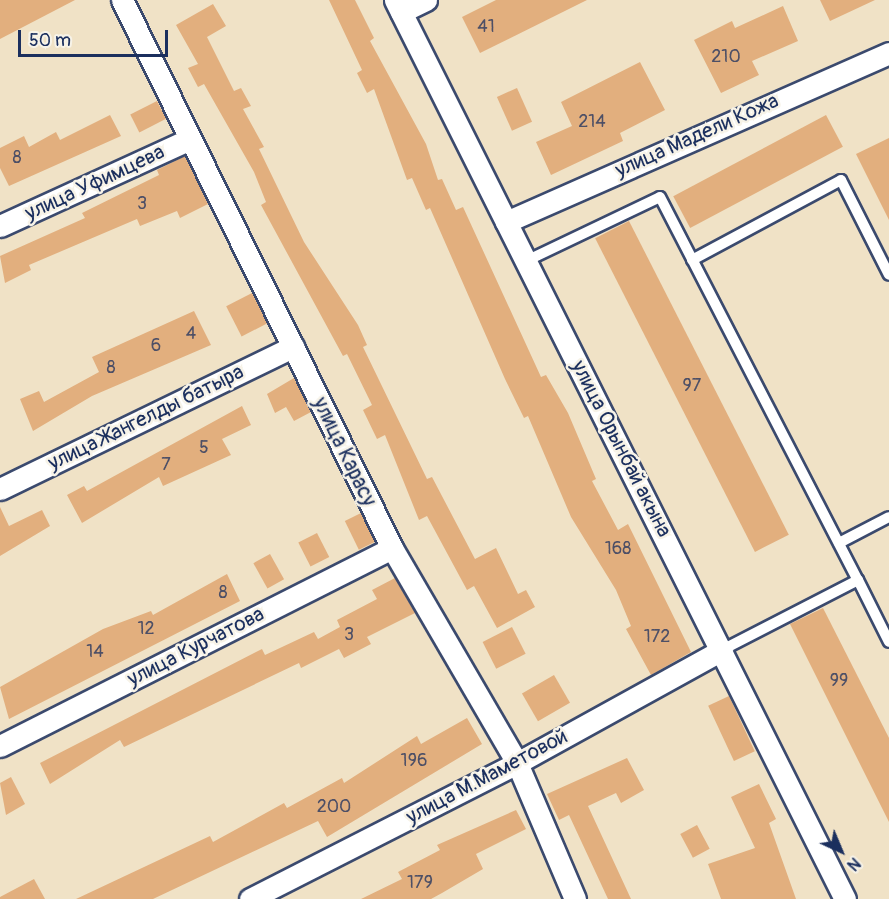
<!DOCTYPE html>
<html>
<head>
<meta charset="utf-8">
<style>
  body { margin:0 }
  #map { position:relative; width:889px; height:899px; overflow:hidden; background:#f0e2c6; font-family:Pangolin,sans-serif }
  div>[style] { position:absolute }
  [style*='--x'] { left:calc(var(--x)*1px); top:calc(var(--y)*1px); width:calc(var(--w)*1px); rotate:calc(var(--a)*1deg) }
  .building>* { inset:0; background:#e2af7e; transform-origin:0 0 }
  .roads { filter:drop-shadow(2px 0 #3b4a6e) drop-shadow(-2px 0 #3b4a6e) drop-shadow(0 2px #3b4a6e) drop-shadow(0 -2px #3b4a6e) }
  .lane>* { height:10px; margin:-5px; padding:0 5px; transform-origin:5px; border-radius:5px; background:#fff }
  .street>* { height:21px; margin:-10.5px; padding:0 10.5px; transform-origin:10.5px; border-radius:10.5px; background:#fff }
  span { translate:-50% -50%; white-space:nowrap; text-align:center; line-height:1.15; -webkit-text-stroke:5px #f7f3e8; paint-order:stroke }
  .number-label { font-size:18px; color:#4d4f66 }
  .number-label span { -webkit-text-stroke-width:0 }
  .street-label { font-size:21px; color:#1b2f5e }
  .north { position:absolute; left:811px; top:821px; width:60px; height:60px; -webkit-text-stroke:4px #f7f3e8; paint-order:stroke; rotate:136deg; font-size:16px; font-weight:700; line-height:24px; text-align:center; color:#1b2f5e }
  .north::after { content:''; display:block; margin:auto; width:21px; height:27px; background:#1b2f5e; clip-path:polygon(50% 0,100% 100%,50% 72%,0 100%) }
  .scale { position:absolute; left:18px; top:30px; width:150px; height:27px; box-sizing:border-box; border:3px solid #1b2f5e; border-top:0; padding-left:8px; font-size:18px; line-height:21px; white-space:nowrap; color:#1b2f5e; -webkit-text-stroke:4px #f7f3e8; paint-order:stroke }
</style>
</head>
<body>
<div id="map">
  <div class="building">
    <div style="clip-path:polygon(0 0,75px 0,0 39px)"></div>
    <div style="clip-path:polygon(329px 0,355px 0,374px 38px,370px 41px,426px 144px,438px 180px,442px 179px,456px 210px,463px 207px,541px 377px,546px 375px,568px 413px,596px 479px,592px 481px,618px 530px,628px 524px,691px 652px,651px 675px,626px 629px,631px 626px,616px 590px,571px 517px,528px 416px,524px 418px,505px 379px,430px 208px,426px 210px,412px 178px,407px 180px,374px 89px,367px 93px,357px 73px,362px 70px)"></div>
    <div style="clip-path:polygon(496px 0,587px 0,480px 53px,462px 17px)"></div>
    <div style="clip-path:polygon(820px 0,875px 0,830px 21px)"></div>
    <div style="clip-path:polygon(213px 4px,226px 26px,207px 37px,234px 91px,241px 88px,251px 106px,243px 109px,264px 147px,259px 149px,304px 242px,358px 325px,367px 345px,363px 347px,427px 479px,432px 477px,475px 559px,496px 548px,518px 594px,526px 590px,535px 607px,497px 628px,474px 586px,467px 590px,427px 516px,419px 520px,385px 435px,377px 439px,363px 410px,372px 405px,347px 354px,343px 356px,261px 205px,266px 202px,254px 172px,204px 84px,198px 87px,188px 68px,198px 64px,176px 25px)"></div>
    <div style="clip-path:polygon(783px 6px,798px 41px,752px 61px,759px 75px,721px 93px,694px 40px,732px 21px,735px 28px)"></div>
    <div style="clip-path:polygon(640px 62px,665px 110px,620px 133px,623px 141px,551px 175px,536px 142px,572px 126px,561px 102px)"></div>
    <div style="left:517px;top:88px;width:37px;height:22px;rotate:66deg"></div>
    <div style="left:157px;top:101px;width:20px;height:30px;rotate:63deg"></div>
    <div style="clip-path:polygon(110px 115px,121px 136px,9px 186px,0 168px,0 148px,24px 136px,29px 147px,56px 132px,60px 140px)"></div>
    <div style="left:826px;top:115px;width:36px;height:173px;rotate:62deg"></div>
    <div style="clip-path:polygon(889px 138px,889px 220px,856px 154px)"></div>
    <div style="clip-path:polygon(185px 156px,208px 204px,180px 218px,177px 211px,140px 226px,137px 219px,29px 265px,31px 270px,5px 283px,0 256px,85px 218px,82px 213px,159px 175px,157px 170px)"></div>
    <div style="left:629px;top:221px;width:352px;height:38px;rotate:63deg"></div>
    <div style="left:252px;top:293px;width:34px;height:29px;rotate:63deg"></div>
    <div style="clip-path:polygon(194px 311px,211px 345px,92px 396px,33px 431px,20px 399px,39px 391px,44px 402px,99px 372px,92px 357px)"></div>
    <div style="clip-path:polygon(294px 378px,311px 412px,294px 421px,286px 407px,275px 413px,267px 394px)"></div>
    <div style="clip-path:polygon(242px 406px,251px 425px,222px 439px,231px 455px,163px 486px,159px 477px,82px 523px,67px 495px,84px 486px,87px 491px)"></div>
    <div style="clip-path:polygon(0 507px,9px 526px,42px 510px,50px 526px,0 556px)"></div>
    <div style="left:361px;top:513px;width:32px;height:18px;rotate:64deg"></div>
    <div style="left:317px;top:533px;width:27px;height:21px;rotate:63deg"></div>
    <div style="left:270px;top:554px;width:29px;height:19px;rotate:61deg"></div>
    <div style="clip-path:polygon(227px 574px,240px 601px,9px 719px,0 687px,103px 629px,151px 611px,153px 615px)"></div>
    <div style="clip-path:polygon(395px 578px,415px 613px,367px 637px,371px 644px,344px 658px,339px 649px,301px 668px,299px 663px,124px 747px,120px 740px,50px 784px,40px 763px,262px 649px,265px 655px,314px 632px,318px 639px,340px 627px,337px 620px,377px 599px,372px 590px)"></div>
    <div style="clip-path:polygon(823px 608px,889px 738px,889px 822px,790px 624px)"></div>
    <div style="left:512px;top:627px;width:30px;height:33px;rotate:63deg"></div>
    <div style="left:554px;top:675px;width:32px;height:37px;rotate:60deg"></div>
    <div style="left:729px;top:696px;width:61px;height:23px;rotate:65deg"></div>
    <div style="clip-path:polygon(467px 718px,482px 744px,327px 837px,318px 821px,153px 899px,76px 899px,210px 836px,213px 842px,284px 803px,287px 808px,342px 778px,344px 783px,417px 736px,421px 744px)"></div>
    <div style="clip-path:polygon(627px 758px,644px 790px,621px 803px,616px 793px,588px 806px,631px 899px,608px 899px,569px 815px,559px 820px,547px 794px)"></div>
    <div style="clip-path:polygon(11px 777px,25px 804px,6px 815px,0 783px)"></div>
    <div style="clip-path:polygon(759px 784px,776px 819px,769px 823px,796px 899px,721px 899px,708px 864px,755px 848px,731px 797px)"></div>
    <div style="clip-path:polygon(516px 810px,526px 829px,476px 854px,483px 869px,442px 893px,431px 899px,361px 899px,402px 879px,398px 872px,440px 850px,437px 845px)"></div>
    <div style="left:697px;top:825px;width:27px;height:19px;rotate:62deg"></div>
    <div style="clip-path:polygon(34px 879px,45px 899px,0 899px,0 897px)"></div>
  </div>
  <div class="roads">
    <div class="lane">
      <div style="--x:692;--y:260;--w:169;--a:-28.2"></div>
      <div style="--x:841;--y:180;--w:106;--a:63.2"></div>
      <div style="--x:526;--y:261;--w:148;--a:-25.5"></div>
      <div style="--x:660;--y:197;--w:431;--a:62.7"></div>
      <div style="--x:839;--y:543;--w:56;--a:-27.5"></div>
      <div style="--x:722;--y:650;--w:153;--a:-27.2"></div>
      <div style="--x:858;--y:580;--w:69;--a:63.4"></div>
    </div>
    <div class="street">
      <div style="--x:122;--y:0;--w:611;--a:63.77"></div>
      <div style="--x:392;--y:548;--w:249;--a:59.8"></div>
      <div style="--x:517;--y:763;--w:148;--a:66.9"></div>
      <div style="--x:395;--y:0;--w:1005;--a:63.41"></div>
      <div style="--x:401;--y:12;--w:28;--a:-26"></div>
      <div style="--x:506;--y:222;--w:419;--a:-23.8"></div>
      <div style="--x:0;--y:226;--w:209;--a:-24.6"></div>
      <div style="--x:0;--y:489;--w:326;--a:-25.9"></div>
      <div style="--x:0;--y:746;--w:439;--a:-26.8"></div>
      <div style="--x:250;--y:899;--w:300;--a:-27"></div>
      <div style="--x:517;--y:763;--w:234;--a:-28.9"></div>
    </div>
  </div>
  <div class="number-label">
    <span style="left:486px;top:27px">41</span>
    <span style="left:726px;top:57px">210</span>
    <span style="left:592px;top:122px">214</span>
    <span style="left:17px;top:158px">8</span>
    <span style="left:142px;top:204px">3</span>
    <span style="left:191px;top:334px">4</span>
    <span style="left:156px;top:346px">6</span>
    <span style="left:111px;top:368px">8</span>
    <span style="left:692px;top:386px">97</span>
    <span style="left:204px;top:448px">5</span>
    <span style="left:166px;top:465px">7</span>
    <span style="left:618px;top:549px">168</span>
    <span style="left:223px;top:593px">8</span>
    <span style="left:146px;top:629px">12</span>
    <span style="left:349px;top:635px">3</span>
    <span style="left:657px;top:637px">172</span>
    <span style="left:95px;top:652px">14</span>
    <span style="left:839px;top:681px">99</span>
    <span style="left:414px;top:761px">196</span>
    <span style="left:334px;top:807px">200</span>
    <span style="left:420px;top:883px">179</span>
  </div>
  <div class="street-label">
    <span style="left:697px;top:136px;rotate:-24deg">улица Мадели Кожа</span>
    <span style="left:95px;top:183px;rotate:-25deg">улица Уфимцева</span>
    <span style="left:146px;top:418px;rotate:-26deg">улица Жангелды батыра</span>
    <span style="left:621px;top:449px;rotate:63deg">улица Орынбай акына</span>
    <span style="left:344px;top:452px;rotate:64deg">улица Карасу</span>
    <span style="left:196px;top:647px;rotate:-27deg">улица Курчатова</span>
    <span style="left:487px;top:777px;rotate:-28deg">улица М.Маметовой</span>
  </div>
  <div class="north">N</div>
  <div class="scale">50 m</div>
</div>
</body>
</html>
